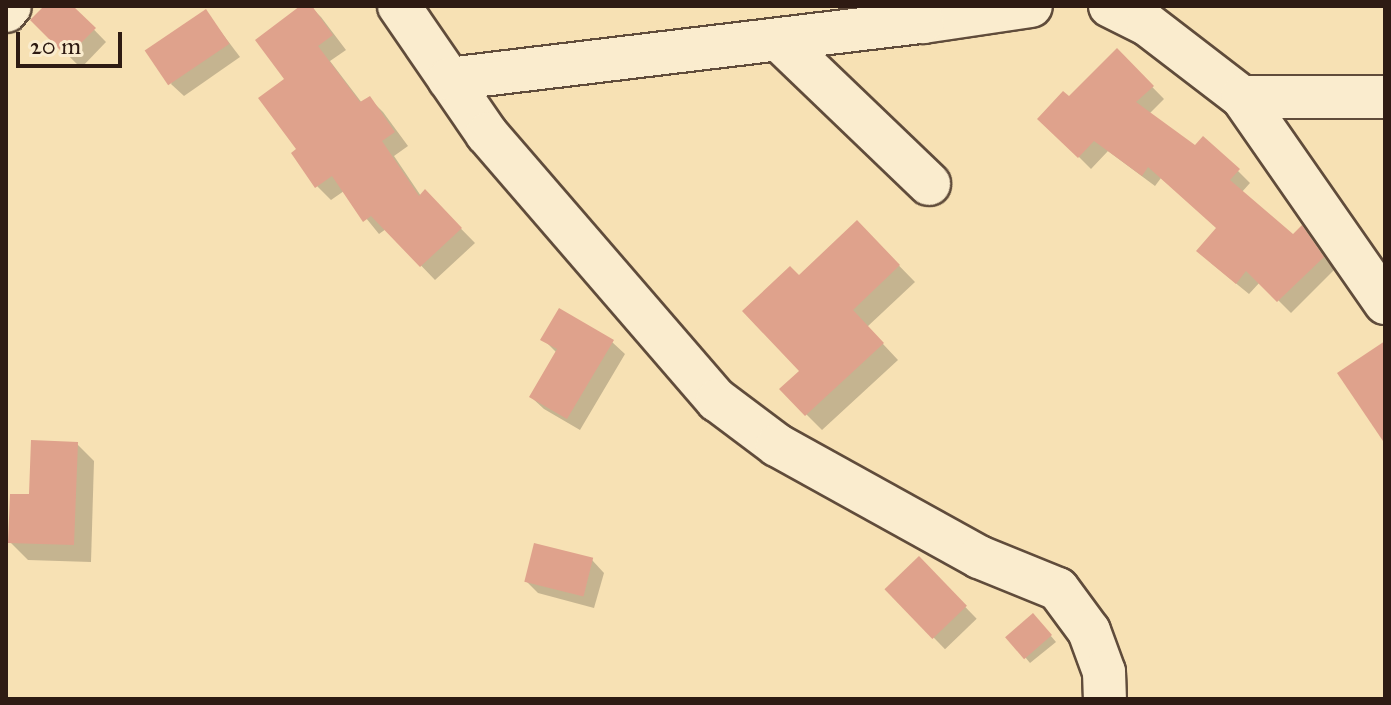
<!DOCTYPE html>
<html>
<head>
<meta charset="utf-8">
<style>
  body { margin:0 }
  #map { position:relative; width:1391px; height:705px; overflow:hidden; background:#f7e1b4; font-family:"IM FELL Great Primer",serif }
  div>[style] { position:absolute }
  [style*='--x'] { left:calc(var(--x)*1px); top:calc(var(--y)*1px); width:calc(var(--w)*1px); rotate:calc(var(--a)*1deg) }
  .shadow>* { inset:0; background:#0003; transform-origin:0 0 }
  .building>* { inset:0; background:#dfa28c; transform-origin:0 0 }
  .roads { filter:drop-shadow(2px 0 #604c3b) drop-shadow(-2px 0 #604c3b) drop-shadow(0 2px #604c3b) drop-shadow(0 -2px #604c3b) }
  .minor>* { height:42px; margin:-21px; padding:0 21px; transform-origin:21px; border-radius:21px; background:#faecce }
  span { translate:-50% -50%; white-space:nowrap; text-align:center; line-height:1.15; -webkit-text-stroke:8px #faecce; paint-order:stroke }
  .frame { position:absolute; inset:0; border:8px solid #2e1b13; pointer-events:none }
  .scale { position:absolute; left:16px; top:32px; width:106px; height:36px; box-sizing:border-box; border:4px solid #2e1b13; border-top:0; padding-left:10px; font-size:24px; line-height:28px; white-space:nowrap; color:#2e1b13; -webkit-text-stroke:6px #faecce; paint-order:stroke }
</style>
</head>
<body>
<div id="map">
  <div class="shadow">
    <div style="clip-path:polygon(47px 6px,71px 6px,106px 42px,81px 68px,32px 20px)"></div>
    <div style="clip-path:polygon(303px 6px,310px 6px,321px 17px,346px 50px,330px 61px,362px 103px,369px 98px,383px 112px,408px 146px,394px 156px,421px 196px,425px 192px,475px 243px,435px 280px,386px 229px,379px 234px,344px 191px,331px 200px,317px 186px,298px 149px,287px 79px)"></div>
    <div style="clip-path:polygon(206px 12px,240px 57px,184px 96px,171px 84px)"></div>
    <div style="clip-path:polygon(1117px 51px,1164px 99px,1149px 114px,1195px 147px,1238px 171px,1250px 183px,1241px 193px,1293px 236px,1302px 228px,1334px 270px,1291px 313px,1260px 282px,1249px 294px,1211px 263px,1218px 228px,1161px 178px,1155px 186px,1108px 151px,1091px 169px,1040px 118px,1069px 99px)"></div>
    <div style="clip-path:polygon(873px 239px,915px 282px,867px 327px,898px 360px,822px 430px,806px 414px,799px 278px)"></div>
    <div style="clip-path:polygon(543px 339px,612px 342px,625px 354px,580px 430px,544px 409px,531px 397px,557px 353px)"></div>
    <div style="clip-path:polygon(77px 444px,94px 461px,91px 562px,28px 560px,10px 542px,31px 496px)"></div>
    <div style="left:919px;top:559px;width:83px;height:44px;rotate:46deg"></div>
    <div style="clip-path:polygon(592px 560px,604px 573px,594px 608px,538px 593px,526px 581px)"></div>
    <div style="clip-path:polygon(1039px 622px,1056px 642px,1030px 663px,1025px 657px)"></div>
  </div>
  <div class="building">
    <div style="clip-path:polygon(44px 6px,73px 6px,96px 28px,67px 57px,30px 20px)"></div>
    <div style="clip-path:polygon(300px 6px,312px 6px,333px 35px,318px 46px,360px 102px,370px 96px,395px 132px,382px 141px,419px 196px,425px 189px,462px 228px,420px 267px,371px 216px,363px 222px,332px 176px,315px 188px,291px 153px,296px 149px,258px 98px,284px 79px,255px 40px)"></div>
    <div style="left:206px;top:9px;width:42px;height:74px;rotate:56deg"></div>
    <div style="clip-path:polygon(1117px 48px,1154px 86px,1136px 102px,1195px 145px,1203px 136px,1240px 169px,1230px 180px,1293px 234px,1302px 225px,1324px 257px,1277px 302px,1246px 271px,1236px 284px,1196px 251px,1216px 228px,1148px 167px,1142px 176px,1094px 141px,1078px 158px,1037px 119px,1063px 91px,1069px 96px)"></div>
    <div style="clip-path:polygon(857px 220px,900px 265px,853px 310px,884px 343px,805px 416px,779px 389px,799px 371px,742px 311px,790px 266px,799px 275px)"></div>
    <div style="clip-path:polygon(559px 308px,614px 340px,567px 419px,529px 397px,557px 349px,540px 340px)"></div>
    <div style="clip-path:polygon(1385px 341px,1385px 444px,1337px 373px)"></div>
    <div style="clip-path:polygon(31px 440px,78px 442px,74px 545px,8px 543px,10px 494px,29px 494px)"></div>
    <div style="left:534px;top:543px;width:61px;height:40px;rotate:14deg"></div>
    <div style="left:919px;top:556px;width:69px;height:48px;rotate:46deg"></div>
    <div style="left:1033px;top:613px;width:29px;height:37px;rotate:49deg"></div>
  </div>
  <div class="roads">
    <div class="minor">
      <div style="--x:399;--y:6;--w:155;--a:55.5"></div>
      <div style="--x:487;--y:134;--w:352;--a:49.2"></div>
      <div style="--x:717;--y:400;--w:75;--a:36.9"></div>
      <div style="--x:777;--y:445;--w:231;--a:29"></div>
      <div style="--x:979;--y:557;--w:85;--a:22.1"></div>
      <div style="--x:1058;--y:589;--w:52;--a:53.6"></div>
      <div style="--x:1089;--y:631;--w:44;--a:69.9"></div>
      <div style="--x:1104;--y:672;--w:27;--a:88"></div>
      <div style="--x:1110;--y:6;--w:42;--a:26.6"></div>
      <div style="--x:1148;--y:25;--w:118;--a:37.5"></div>
      <div style="--x:1242;--y:97;--w:251;--a:55.2"></div>
      <div style="--x:6;--y:11;--w:6;--a:-51"></div>
      <div style="--x:897;--y:19;--w:26;--a:7"></div>
      <div style="--x:923;--y:22;--w:109;--a:-8.4"></div>
      <div style="--x:779;--y:40;--w:208;--a:43.8"></div>
      <div style="--x:449;--y:79;--w:477;--a:-6.9"></div>
      <div style="--x:1242;--y:97;--w:143;--a:0"></div>
    </div>
  </div>
  <div class="frame"></div>
  <div class="scale">20 m</div>
</div>
</body>
</html>
